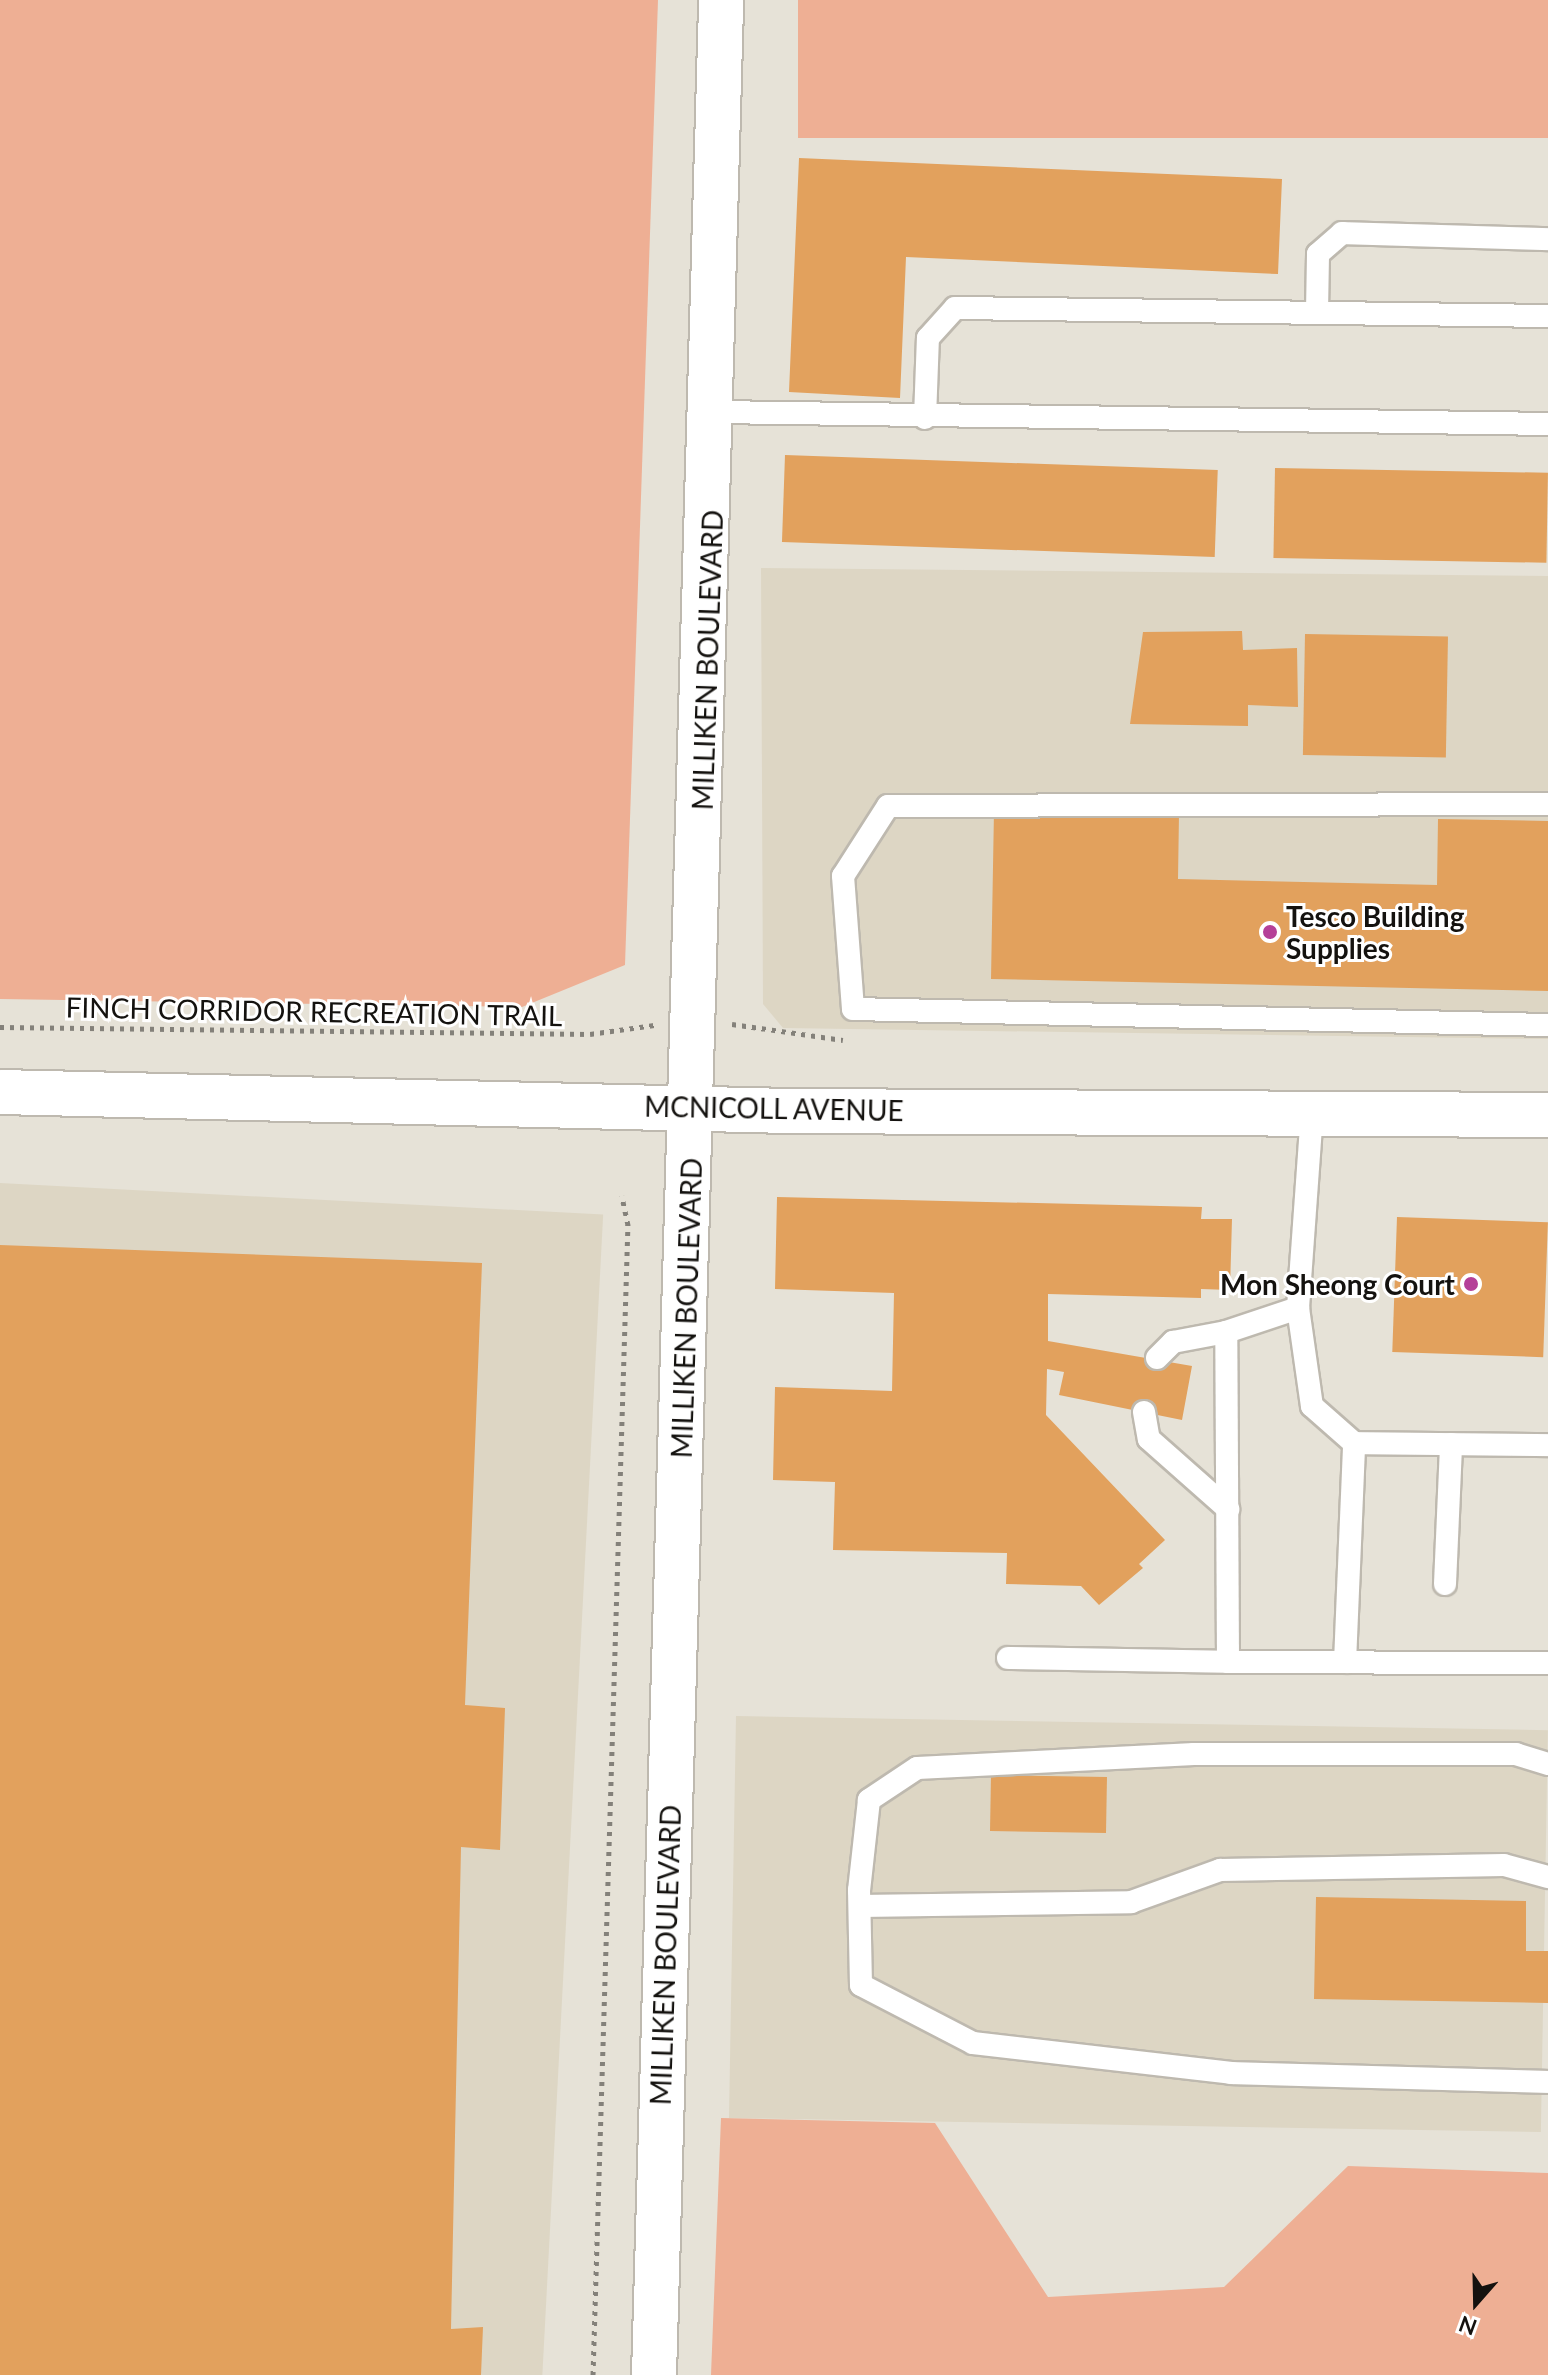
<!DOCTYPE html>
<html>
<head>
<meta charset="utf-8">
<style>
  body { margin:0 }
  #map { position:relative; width:1548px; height:2375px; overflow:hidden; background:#e6e2d7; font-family:Lato,sans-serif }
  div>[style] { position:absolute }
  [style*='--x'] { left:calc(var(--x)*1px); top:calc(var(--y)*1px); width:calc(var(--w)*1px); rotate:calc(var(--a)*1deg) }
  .built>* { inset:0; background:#ddd6c4; transform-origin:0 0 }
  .green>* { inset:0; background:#eeaf94; transform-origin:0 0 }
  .building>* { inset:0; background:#e2a15d; transform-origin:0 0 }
  .path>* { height:5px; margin-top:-2.5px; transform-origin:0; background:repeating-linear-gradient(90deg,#84817a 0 4px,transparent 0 10px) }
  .roads { filter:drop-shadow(2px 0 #beb9af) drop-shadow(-2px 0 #beb9af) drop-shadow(0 2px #beb9af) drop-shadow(0 -2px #beb9af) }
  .service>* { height:22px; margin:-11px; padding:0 11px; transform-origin:11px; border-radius:11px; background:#fff }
  .minor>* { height:44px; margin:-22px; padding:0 22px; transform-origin:22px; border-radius:22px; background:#fff }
  .secondary>* { height:44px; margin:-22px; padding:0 22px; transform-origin:22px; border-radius:22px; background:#fff }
  .dots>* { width:22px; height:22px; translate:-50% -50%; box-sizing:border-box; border:4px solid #fff; border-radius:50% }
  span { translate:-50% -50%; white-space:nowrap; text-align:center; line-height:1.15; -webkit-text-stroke:6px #fff; paint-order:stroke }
  .street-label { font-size:28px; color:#14120f }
  .poi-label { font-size:28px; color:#14120f; font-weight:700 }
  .left { translate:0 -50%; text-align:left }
  .right { translate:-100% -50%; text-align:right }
  .north { position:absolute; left:1436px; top:2263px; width:80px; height:80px; -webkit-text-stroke:6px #fff; paint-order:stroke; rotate:200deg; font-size:22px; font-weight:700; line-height:32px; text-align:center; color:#14120f }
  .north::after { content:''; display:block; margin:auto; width:28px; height:36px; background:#14120f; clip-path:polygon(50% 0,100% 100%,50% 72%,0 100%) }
</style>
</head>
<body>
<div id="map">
  <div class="built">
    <div style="clip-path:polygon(761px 568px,1548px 576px,1548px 1039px,783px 1028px,763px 1004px)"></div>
    <div style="left:0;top:1183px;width:604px;height:1192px;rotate:3deg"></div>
    <div style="left:736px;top:1716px;width:812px;height:402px;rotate:1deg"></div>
  </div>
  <div class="green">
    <div style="clip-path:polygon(0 0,658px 0,625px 965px,522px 1007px,0 999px)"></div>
    <div style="left:798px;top:0;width:750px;height:138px"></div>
    <div style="clip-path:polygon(721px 2118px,935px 2123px,1048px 2297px,1224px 2287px,1348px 2166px,1548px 2173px,1548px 2375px,711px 2375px)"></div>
  </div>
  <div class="building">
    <div style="clip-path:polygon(799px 158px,1282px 179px,1278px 274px,906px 257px,900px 398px,789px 392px)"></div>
    <div style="left:785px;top:455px;width:433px;height:87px;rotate:2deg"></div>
    <div style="left:1275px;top:468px;width:273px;height:90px;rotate:1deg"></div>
    <div style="clip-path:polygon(1242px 631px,1243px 650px,1297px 648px,1298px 707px,1248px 705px,1248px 726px,1130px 724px,1143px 632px)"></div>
    <div style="left:1305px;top:634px;width:143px;height:121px;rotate:1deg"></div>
    <div style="clip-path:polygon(994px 810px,1179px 814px,1178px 879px,1437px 885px,1438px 819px,1548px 821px,1548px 991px,991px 979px)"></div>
    <div style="clip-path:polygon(777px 1197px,1202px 1207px,1201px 1219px,1232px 1219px,1230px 1290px,1201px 1289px,1201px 1298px,1048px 1294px,1048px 1341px,1192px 1366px,1182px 1420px,1059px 1395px,1064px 1372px,1047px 1369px,1046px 1415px,1165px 1540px,1139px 1564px,1143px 1568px,1099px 1605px,1081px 1586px,1006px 1584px,1007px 1553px,833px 1550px,835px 1482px,773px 1480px,775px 1387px,892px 1391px,894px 1293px,775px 1289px)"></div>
    <div style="left:1397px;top:1217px;width:151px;height:135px;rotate:2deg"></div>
    <div style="clip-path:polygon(0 1245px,482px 1263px,465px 1705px,505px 1708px,500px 1850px,461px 1847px,451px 2329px,483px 2327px,481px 2375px,0 2375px)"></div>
    <div style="left:991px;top:1775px;width:116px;height:56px;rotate:1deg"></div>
    <div style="clip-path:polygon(1316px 1897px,1526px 1901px,1526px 1951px,1548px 1951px,1548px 2003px,1314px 1999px)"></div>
  </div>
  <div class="path">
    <div style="--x:732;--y:1024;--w:112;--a:8.2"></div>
    <div style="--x:0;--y:1027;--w:590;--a:0.68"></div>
    <div style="--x:590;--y:1034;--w:65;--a:-8"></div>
    <div style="--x:593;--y:2375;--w:1151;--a:-88.26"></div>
    <div style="--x:628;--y:1225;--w:30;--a:-102"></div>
  </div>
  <div class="roads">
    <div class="service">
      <div style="--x:1317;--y:312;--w:58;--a:-89"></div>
      <div style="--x:1318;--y:254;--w:32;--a:-41"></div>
      <div style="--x:1342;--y:233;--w:206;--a:1.7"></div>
      <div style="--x:714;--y:412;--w:834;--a:0.82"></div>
      <div style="--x:925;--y:418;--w:80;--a:-87.9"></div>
      <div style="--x:928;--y:338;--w:40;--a:-48"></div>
      <div style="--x:955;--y:308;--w:593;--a:0.77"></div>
      <div style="--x:1548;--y:804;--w:660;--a:179.83"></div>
      <div style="--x:888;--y:806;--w:83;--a:122.7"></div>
      <div style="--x:843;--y:876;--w:133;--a:85.7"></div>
      <div style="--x:853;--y:1009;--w:695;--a:1.32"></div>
      <div style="--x:1298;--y:1308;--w:99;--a:81.9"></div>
      <div style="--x:1312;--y:1406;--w:56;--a:41.4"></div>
      <div style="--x:1354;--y:1443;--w:194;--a:0.6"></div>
      <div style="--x:1157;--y:1358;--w:23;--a:-45"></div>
      <div style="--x:1173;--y:1342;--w:54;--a:-10.7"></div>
      <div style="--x:1144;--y:1412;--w:27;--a:80"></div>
      <div style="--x:1149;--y:1439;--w:106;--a:41.5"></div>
      <div style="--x:1445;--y:1584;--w:140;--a:-87.5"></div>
      <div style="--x:1008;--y:1658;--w:220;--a:1"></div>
      <div style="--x:1228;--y:1662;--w:330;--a:-90.3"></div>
      <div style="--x:1226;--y:1332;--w:76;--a:-18.4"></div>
      <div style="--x:1298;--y:1308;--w:196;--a:-85.9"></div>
      <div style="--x:1228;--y:1662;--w:320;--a:0.2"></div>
      <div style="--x:1345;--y:1662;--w:219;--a:-87.6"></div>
      <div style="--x:1548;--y:1764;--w:34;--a:-163"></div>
      <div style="--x:1516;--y:1754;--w:322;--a:180"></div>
      <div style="--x:1194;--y:1754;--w:277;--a:177.1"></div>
      <div style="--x:917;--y:1768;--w:58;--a:146.3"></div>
      <div style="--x:869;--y:1800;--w:91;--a:96.3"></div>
      <div style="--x:859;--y:1890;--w:95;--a:88.8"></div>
      <div style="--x:861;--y:1985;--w:126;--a:27.4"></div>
      <div style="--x:973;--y:2043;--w:260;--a:6.6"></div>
      <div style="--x:1231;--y:2073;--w:317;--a:1.6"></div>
      <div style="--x:860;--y:1906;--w:271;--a:-0.8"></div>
      <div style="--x:1131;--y:1902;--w:95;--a:-19.8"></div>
      <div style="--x:1220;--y:1870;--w:284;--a:-1"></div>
      <div style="--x:1504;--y:1865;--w:46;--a:15.3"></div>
    </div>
    <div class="minor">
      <div style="--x:654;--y:2375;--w:2376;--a:-88.38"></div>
    </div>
    <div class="secondary">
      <div style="--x:0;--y:1092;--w:788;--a:1.38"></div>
      <div style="--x:788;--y:1111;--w:760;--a:0.3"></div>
    </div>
  </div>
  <div class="dots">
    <div style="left:1270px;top:932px;background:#b54098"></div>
    <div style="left:1471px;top:1284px;background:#b54098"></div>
  </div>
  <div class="street-label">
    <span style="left:707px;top:660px;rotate:-88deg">MILLIKEN BOULEVARD</span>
    <span style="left:314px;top:1011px;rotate:1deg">FINCH CORRIDOR RECREATION TRAIL</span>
    <span style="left:774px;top:1108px;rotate:1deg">MCNICOLL AVENUE</span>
    <span style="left:686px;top:1308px;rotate:-88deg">MILLIKEN BOULEVARD</span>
    <span style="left:665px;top:1955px;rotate:-88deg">MILLIKEN BOULEVARD</span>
  </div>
  <div class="poi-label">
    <span class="left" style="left:1286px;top:932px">Tesco Building<br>Supplies</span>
    <span class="right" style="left:1455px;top:1284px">Mon Sheong Court</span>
  </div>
  <div class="north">N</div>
</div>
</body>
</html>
